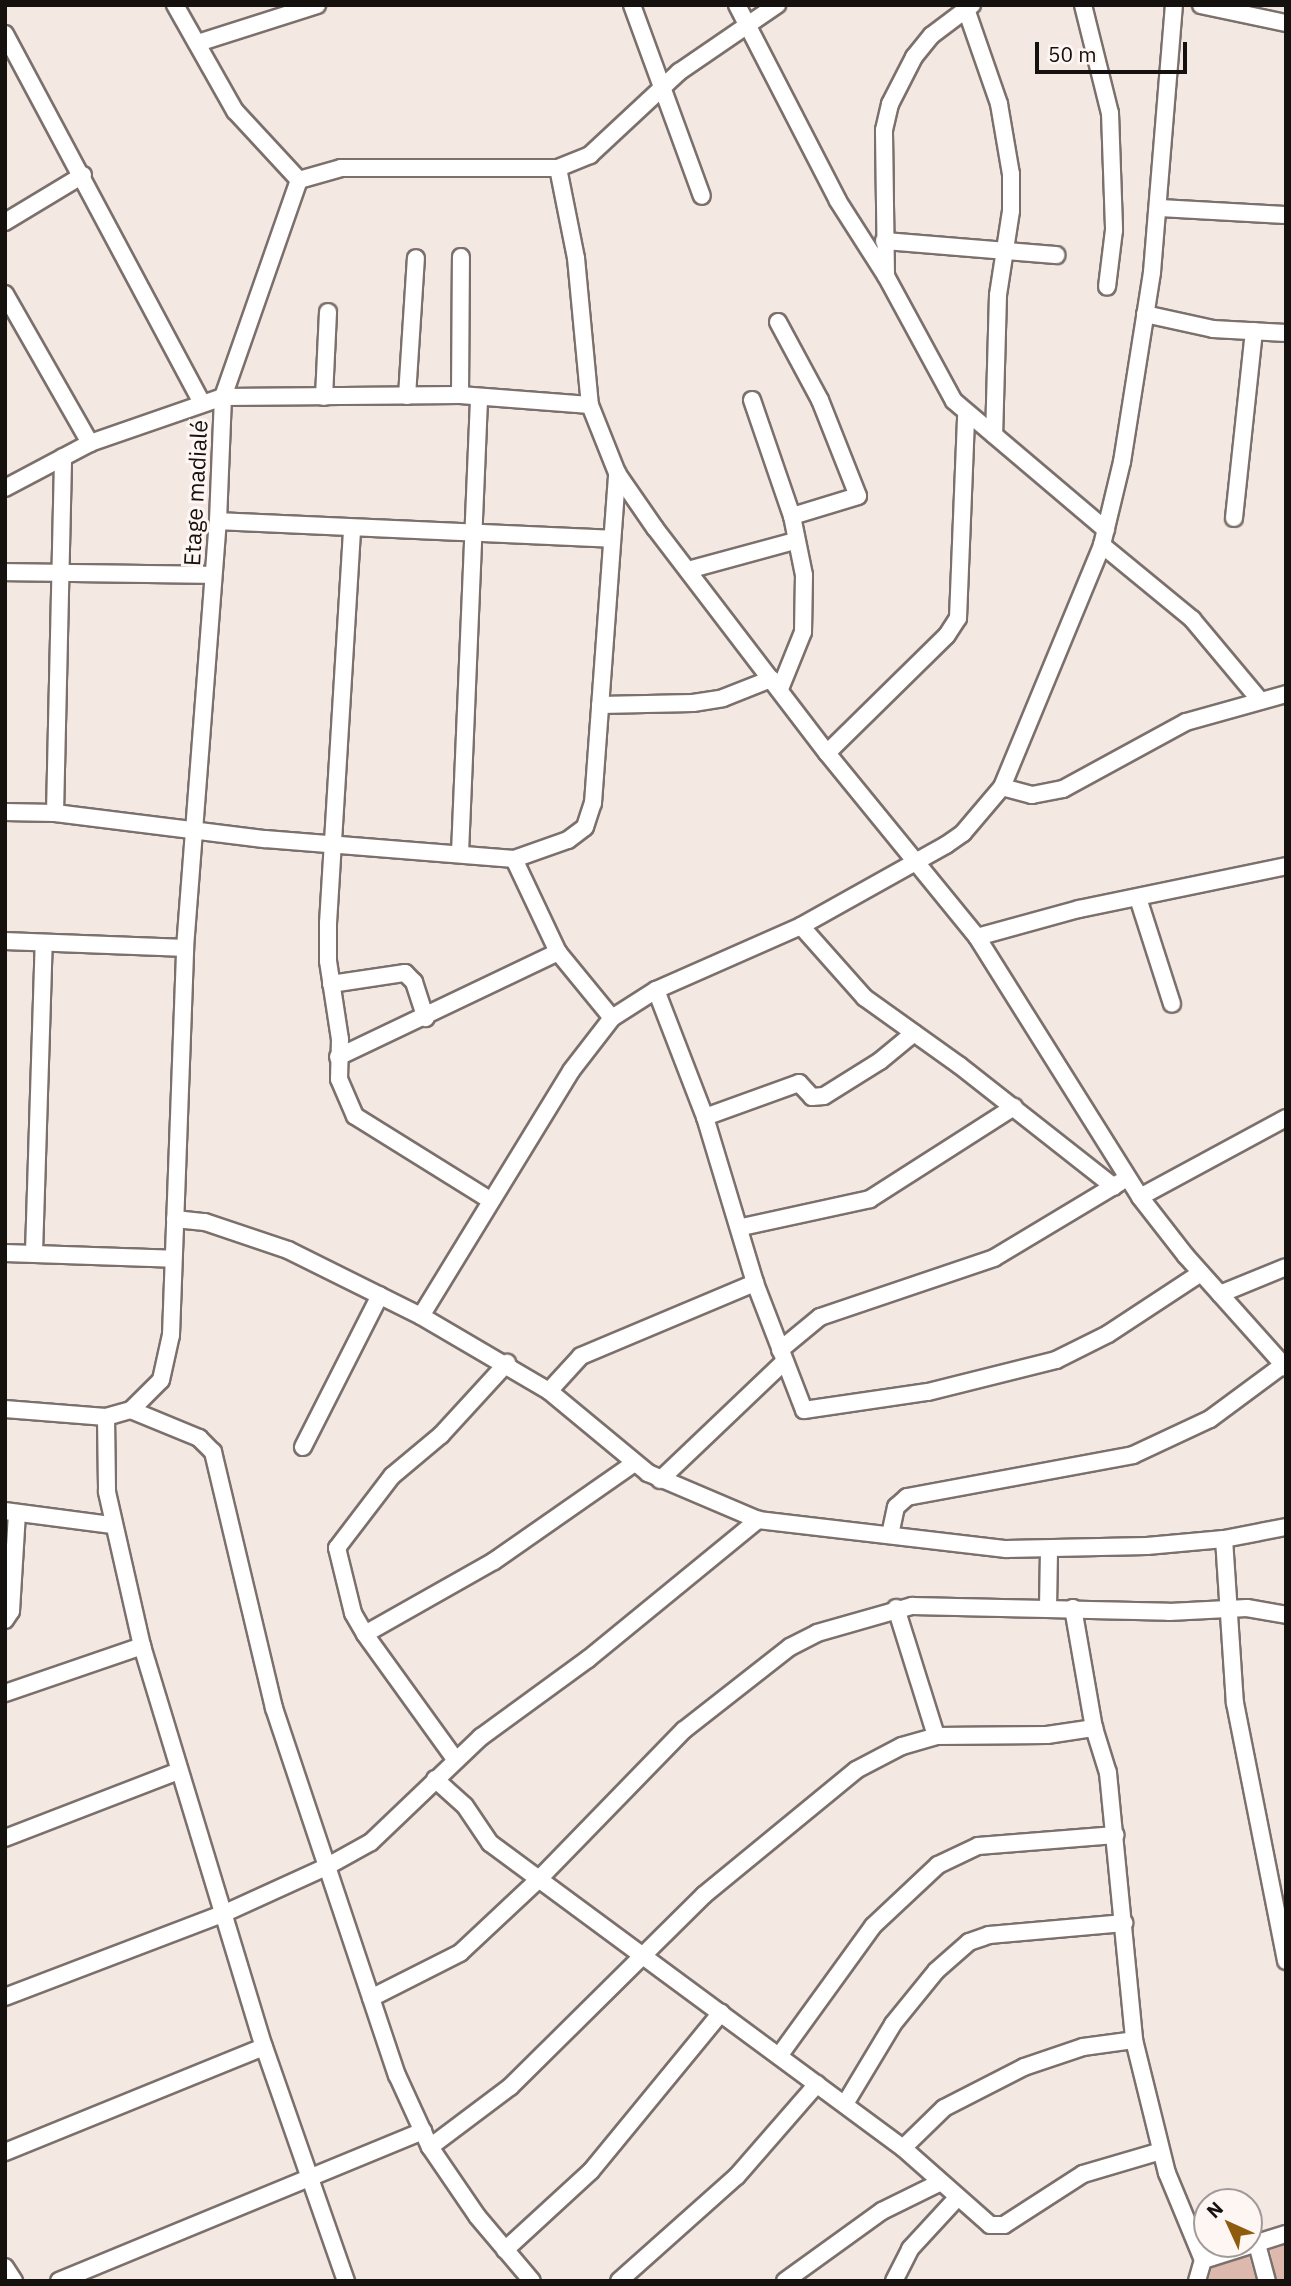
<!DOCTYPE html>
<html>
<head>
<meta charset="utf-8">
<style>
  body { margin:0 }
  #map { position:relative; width:1291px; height:2286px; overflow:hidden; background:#f4e8e3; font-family:"IBM Plex Sans",sans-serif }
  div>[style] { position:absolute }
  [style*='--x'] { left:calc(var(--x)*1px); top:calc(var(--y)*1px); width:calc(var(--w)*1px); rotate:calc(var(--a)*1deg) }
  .building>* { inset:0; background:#ddb8ad }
  .roads { filter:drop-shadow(2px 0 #7b706c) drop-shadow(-2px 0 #7b706c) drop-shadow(0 2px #7b706c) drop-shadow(0 -2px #7b706c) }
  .minor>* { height:16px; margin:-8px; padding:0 8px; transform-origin:8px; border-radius:8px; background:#fff }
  span { translate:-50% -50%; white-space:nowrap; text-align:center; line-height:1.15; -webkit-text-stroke:6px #fef6f3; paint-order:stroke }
  .street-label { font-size:23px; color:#15110f }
  .frame { position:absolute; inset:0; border:7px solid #15110f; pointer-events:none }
  .north { position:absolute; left:1193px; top:2188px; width:70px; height:70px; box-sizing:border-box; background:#fef6f3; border:2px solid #a19a98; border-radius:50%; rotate:315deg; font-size:19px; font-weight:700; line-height:28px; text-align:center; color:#15110f }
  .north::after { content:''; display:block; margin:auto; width:24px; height:32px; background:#8f5b0d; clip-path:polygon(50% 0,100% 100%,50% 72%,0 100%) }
  .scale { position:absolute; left:1035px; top:42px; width:152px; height:32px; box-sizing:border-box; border:4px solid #15110f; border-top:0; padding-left:9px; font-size:21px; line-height:24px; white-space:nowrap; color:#15110f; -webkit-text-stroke:5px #fef6f3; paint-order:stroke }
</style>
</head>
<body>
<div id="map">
  <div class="building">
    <div style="clip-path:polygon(1286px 2245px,1286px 2281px,1277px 2281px,1270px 2250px)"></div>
    <div style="clip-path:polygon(1249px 2256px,1256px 2281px,1208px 2281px,1212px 2268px)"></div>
  </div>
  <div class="roads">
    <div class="minor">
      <div style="--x:632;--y:5;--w:203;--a:69.9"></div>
      <div style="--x:737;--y:5;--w:220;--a:62.7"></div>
      <div style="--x:838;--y:201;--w:89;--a:57.4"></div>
      <div style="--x:886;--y:276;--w:142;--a:61.5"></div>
      <div style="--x:954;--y:401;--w:199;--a:40.3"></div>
      <div style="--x:1083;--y:5;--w:111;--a:76"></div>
      <div style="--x:1110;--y:113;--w:117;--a:88"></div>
      <div style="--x:1114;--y:230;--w:57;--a:97"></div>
      <div style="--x:1201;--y:5;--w:87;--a:12"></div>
      <div style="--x:966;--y:9;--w:101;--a:70.8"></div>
      <div style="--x:999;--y:104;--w:71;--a:80.3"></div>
      <div style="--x:1011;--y:174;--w:37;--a:90"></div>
      <div style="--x:1011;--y:211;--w:85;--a:98.8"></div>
      <div style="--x:998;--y:295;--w:140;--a:91.6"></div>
      <div style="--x:5;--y:34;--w:416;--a:61.9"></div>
      <div style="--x:198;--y:43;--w:125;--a:-17.7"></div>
      <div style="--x:558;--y:168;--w:92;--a:78.7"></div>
      <div style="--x:576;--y:258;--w:148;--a:84.6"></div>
      <div style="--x:299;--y:180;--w:44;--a:-15.9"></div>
      <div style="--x:341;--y:168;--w:217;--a:0"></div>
      <div style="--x:558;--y:168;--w:35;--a:-22"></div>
      <div style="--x:590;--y:155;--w:122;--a:-43"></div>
      <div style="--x:679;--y:72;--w:119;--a:-34.4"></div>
      <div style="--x:1159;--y:208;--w:127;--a:3.2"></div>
      <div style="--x:5;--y:222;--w:91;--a:-31.1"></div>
      <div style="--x:884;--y:241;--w:173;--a:4.7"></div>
      <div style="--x:886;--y:276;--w:146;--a:-90.8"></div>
      <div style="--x:884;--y:130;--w:27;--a:-77"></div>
      <div style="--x:890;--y:104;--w:53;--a:-62.9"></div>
      <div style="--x:914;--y:57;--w:28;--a:-51"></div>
      <div style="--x:932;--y:35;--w:50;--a:-36.9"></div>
      <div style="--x:5;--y:294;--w:172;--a:60.3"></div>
      <div style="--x:1145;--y:314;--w:70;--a:12.4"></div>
      <div style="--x:1213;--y:329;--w:73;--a:3.1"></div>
      <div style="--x:778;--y:322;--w:89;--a:61.7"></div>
      <div style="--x:820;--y:400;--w:103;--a:68.4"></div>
      <div style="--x:858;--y:496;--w:69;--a:163.1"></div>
      <div style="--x:460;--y:395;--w:138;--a:-89.6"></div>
      <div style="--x:407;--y:396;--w:138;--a:-86.3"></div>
      <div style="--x:324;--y:397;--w:85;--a:-87.3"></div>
      <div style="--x:752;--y:400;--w:123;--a:71"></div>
      <div style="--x:792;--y:516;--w:60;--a:78.5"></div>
      <div style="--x:804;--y:575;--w:57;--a:91"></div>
      <div style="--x:803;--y:632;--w:61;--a:112"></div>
      <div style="--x:5;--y:488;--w:96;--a:-27.9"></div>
      <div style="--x:90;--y:443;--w:141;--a:-19.1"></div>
      <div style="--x:223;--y:397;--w:237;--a:-0.5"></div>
      <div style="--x:460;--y:395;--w:130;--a:4.4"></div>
      <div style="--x:590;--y:405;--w:73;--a:68.3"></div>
      <div style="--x:617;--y:473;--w:67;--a:55.4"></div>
      <div style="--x:655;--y:528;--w:283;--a:52.6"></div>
      <div style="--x:827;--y:753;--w:237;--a:50.8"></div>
      <div style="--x:977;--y:937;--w:307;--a:57.9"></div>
      <div style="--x:1140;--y:1197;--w:75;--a:52.1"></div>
      <div style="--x:1186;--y:1256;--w:150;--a:48.2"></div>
      <div style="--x:1234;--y:518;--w:188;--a:-83.9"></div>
      <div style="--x:218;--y:521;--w:391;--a:2.6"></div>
      <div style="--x:352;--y:531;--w:393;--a:93.5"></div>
      <div style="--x:328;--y:923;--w:38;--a:90"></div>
      <div style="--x:328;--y:961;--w:79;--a:81.3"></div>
      <div style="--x:340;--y:1039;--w:40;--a:91.4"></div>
      <div style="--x:339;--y:1079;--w:40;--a:66.6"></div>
      <div style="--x:355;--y:1116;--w:159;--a:31.9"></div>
      <div style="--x:1102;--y:545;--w:117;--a:39.4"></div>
      <div style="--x:1192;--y:619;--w:104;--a:50.1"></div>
      <div style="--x:688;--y:570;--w:111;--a:-15.2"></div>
      <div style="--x:5;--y:572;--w:208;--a:0.8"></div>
      <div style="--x:600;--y:705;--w:93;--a:-1.2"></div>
      <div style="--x:693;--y:703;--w:30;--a:-9"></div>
      <div style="--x:723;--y:698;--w:52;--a:-21.6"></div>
      <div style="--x:827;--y:753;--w:168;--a:-44.5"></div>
      <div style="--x:947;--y:635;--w:20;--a:-57"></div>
      <div style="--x:958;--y:618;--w:203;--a:-87.7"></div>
      <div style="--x:1002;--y:787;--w:31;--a:15"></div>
      <div style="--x:1032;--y:795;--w:32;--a:-11"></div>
      <div style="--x:1063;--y:789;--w:140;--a:-28.6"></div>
      <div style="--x:1186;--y:722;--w:104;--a:-15.6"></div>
      <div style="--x:5;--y:812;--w:50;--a:1.1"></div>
      <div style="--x:55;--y:813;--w:212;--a:7.1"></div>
      <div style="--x:265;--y:839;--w:250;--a:4.6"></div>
      <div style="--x:514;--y:859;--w:57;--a:-19.4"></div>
      <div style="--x:568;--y:840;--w:21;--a:-37"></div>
      <div style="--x:585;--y:827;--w:25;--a:-72"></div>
      <div style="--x:593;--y:803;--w:331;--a:-85.8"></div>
      <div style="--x:55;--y:813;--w:356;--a:-88.7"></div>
      <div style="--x:460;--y:853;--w:456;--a:-87.6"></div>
      <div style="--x:514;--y:859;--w:103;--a:64.7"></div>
      <div style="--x:558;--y:952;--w:85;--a:50.7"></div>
      <div style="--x:1138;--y:898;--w:111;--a:72.2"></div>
      <div style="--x:801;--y:926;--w:166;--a:-29.2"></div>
      <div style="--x:946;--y:845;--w:21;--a:-35"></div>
      <div style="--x:963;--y:833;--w:60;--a:-49.7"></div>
      <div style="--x:1002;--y:787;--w:262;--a:-67.5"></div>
      <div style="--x:1102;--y:545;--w:85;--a:-76.5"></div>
      <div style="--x:1122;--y:462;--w:192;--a:-81"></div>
      <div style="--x:1152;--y:272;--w:268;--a:-85.3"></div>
      <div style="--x:977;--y:937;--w:106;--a:-15.4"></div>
      <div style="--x:1079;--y:909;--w:211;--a:-11.7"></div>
      <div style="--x:5;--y:941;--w:180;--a:2.2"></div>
      <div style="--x:331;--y:984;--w:75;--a:-8.5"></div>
      <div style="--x:405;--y:973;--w:13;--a:45"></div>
      <div style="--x:414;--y:982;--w:38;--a:72"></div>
      <div style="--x:656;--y:990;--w:136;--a:68.9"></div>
      <div style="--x:705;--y:1117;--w:173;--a:73.2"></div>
      <div style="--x:755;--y:1283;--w:136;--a:68.9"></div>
      <div style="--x:804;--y:1410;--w:125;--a:-8.3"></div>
      <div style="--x:928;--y:1392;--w:132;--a:-14"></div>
      <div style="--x:1056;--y:1360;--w:58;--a:-26.6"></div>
      <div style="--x:1108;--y:1334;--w:111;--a:-33.3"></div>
      <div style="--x:338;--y:1057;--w:244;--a:-25.5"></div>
      <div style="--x:705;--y:1117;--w:100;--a:-19.9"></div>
      <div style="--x:799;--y:1083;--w:19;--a:47"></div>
      <div style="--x:812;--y:1097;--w:12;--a:-5"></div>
      <div style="--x:824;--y:1096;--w:66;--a:-32"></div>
      <div style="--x:880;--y:1061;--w:44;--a:-39.5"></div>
      <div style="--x:1140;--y:1197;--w:166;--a:-28.4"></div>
      <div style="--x:175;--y:1219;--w:30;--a:6"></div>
      <div style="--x:205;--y:1222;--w:88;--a:18.6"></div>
      <div style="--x:288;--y:1250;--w:148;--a:26.4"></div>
      <div style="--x:421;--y:1316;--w:148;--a:30.4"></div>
      <div style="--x:549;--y:1391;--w:129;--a:39.6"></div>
      <div style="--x:648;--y:1473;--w:120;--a:23.1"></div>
      <div style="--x:758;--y:1520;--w:250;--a:6.7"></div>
      <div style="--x:1006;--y:1549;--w:141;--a:-1.2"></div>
      <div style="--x:1147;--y:1546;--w:77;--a:-5.2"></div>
      <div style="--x:1224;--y:1539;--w:63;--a:-11"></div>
      <div style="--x:742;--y:1227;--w:131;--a:-12.3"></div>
      <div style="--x:870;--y:1199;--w:171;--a:-32.6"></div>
      <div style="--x:5;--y:1253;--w:168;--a:2"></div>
      <div style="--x:34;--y:1253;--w:310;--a:-88.2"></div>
      <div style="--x:1220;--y:1294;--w:71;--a:-22.2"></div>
      <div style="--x:421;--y:1316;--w:287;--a:-58.5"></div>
      <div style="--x:571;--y:1071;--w:67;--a:-52.3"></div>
      <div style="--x:612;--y:1018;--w:52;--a:-32.5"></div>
      <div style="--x:656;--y:990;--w:158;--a:-23.8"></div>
      <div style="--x:801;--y:926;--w:96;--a:48.4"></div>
      <div style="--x:865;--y:998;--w:115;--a:35.5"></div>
      <div style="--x:959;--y:1065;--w:197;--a:38.2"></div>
      <div style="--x:780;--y:1350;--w:52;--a:-39.5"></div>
      <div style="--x:820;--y:1317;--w:184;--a:-18.7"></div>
      <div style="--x:994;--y:1258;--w:146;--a:-31"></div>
      <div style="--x:549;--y:1391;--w:47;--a:-47.6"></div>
      <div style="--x:581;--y:1356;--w:189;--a:-22.8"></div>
      <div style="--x:5;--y:1409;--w:101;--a:4.5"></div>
      <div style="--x:106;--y:1417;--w:26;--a:-16"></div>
      <div style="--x:131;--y:1410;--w:42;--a:-45"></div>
      <div style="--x:161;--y:1380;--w:46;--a:-77.5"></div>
      <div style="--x:171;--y:1335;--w:387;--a:-87.9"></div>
      <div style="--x:185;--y:948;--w:428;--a:-85.6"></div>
      <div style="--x:218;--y:521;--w:124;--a:-87.7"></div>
      <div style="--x:223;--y:397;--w:230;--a:-70.7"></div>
      <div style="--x:299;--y:180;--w:94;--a:-132.8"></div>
      <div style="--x:235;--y:111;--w:122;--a:-119.5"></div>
      <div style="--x:131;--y:1410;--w:74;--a:22.4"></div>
      <div style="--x:199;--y:1438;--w:20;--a:45"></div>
      <div style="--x:213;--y:1452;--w:263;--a:76.6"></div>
      <div style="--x:274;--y:1708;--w:387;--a:71.5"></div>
      <div style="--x:397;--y:2075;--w:79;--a:65.4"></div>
      <div style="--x:430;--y:2147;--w:83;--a:55.7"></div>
      <div style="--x:477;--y:2216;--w:85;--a:49.8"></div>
      <div style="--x:106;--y:1417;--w:75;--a:89.2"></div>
      <div style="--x:107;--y:1492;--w:158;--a:77.2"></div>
      <div style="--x:142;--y:1646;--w:419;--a:73.1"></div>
      <div style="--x:264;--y:2047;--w:248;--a:70.7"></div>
      <div style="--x:303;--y:1447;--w:170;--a:-63.1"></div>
      <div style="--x:660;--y:1480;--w:171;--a:-43.6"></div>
      <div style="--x:5;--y:1511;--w:108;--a:7.5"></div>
      <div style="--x:890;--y:1535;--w:29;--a:-78"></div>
      <div style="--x:896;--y:1507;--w:15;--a:-42"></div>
      <div style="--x:907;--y:1497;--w:230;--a:-10.5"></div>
      <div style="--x:1133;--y:1455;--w:85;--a:-25.1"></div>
      <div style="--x:1210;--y:1419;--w:91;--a:-36.5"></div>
      <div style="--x:1224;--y:1539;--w:164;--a:86.2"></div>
      <div style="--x:1235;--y:1703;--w:263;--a:78.8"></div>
      <div style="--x:896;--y:1608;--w:134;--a:72.6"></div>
      <div style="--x:1048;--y:1608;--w:58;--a:-89"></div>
      <div style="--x:1073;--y:1608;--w:122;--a:80.1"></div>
      <div style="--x:1094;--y:1728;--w:47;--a:72.7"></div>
      <div style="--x:1108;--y:1773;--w:268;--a:84.4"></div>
      <div style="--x:1134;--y:2040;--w:137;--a:76.1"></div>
      <div style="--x:1167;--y:2173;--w:94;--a:67.5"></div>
      <div style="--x:1203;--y:2260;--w:22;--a:106"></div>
      <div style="--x:5;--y:1620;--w:11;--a:-56"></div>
      <div style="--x:11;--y:1611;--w:98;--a:-86.5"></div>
      <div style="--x:365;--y:1634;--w:148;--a:-29.5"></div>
      <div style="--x:494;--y:1561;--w:169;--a:-34.9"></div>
      <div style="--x:5;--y:1693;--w:145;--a:-18.9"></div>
      <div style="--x:455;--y:1759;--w:154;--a:-125.8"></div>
      <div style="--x:365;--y:1634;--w:24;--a:-120"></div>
      <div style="--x:353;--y:1613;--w:67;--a:-103.8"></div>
      <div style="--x:337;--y:1548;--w:91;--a:-52.6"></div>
      <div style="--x:392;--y:1476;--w:64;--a:-39.9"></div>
      <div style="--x:441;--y:1435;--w:98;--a:-47.5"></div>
      <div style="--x:435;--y:1779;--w:40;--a:42"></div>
      <div style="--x:465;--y:1806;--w:45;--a:56"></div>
      <div style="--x:490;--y:1843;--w:513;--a:36.45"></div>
      <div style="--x:903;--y:2148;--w:116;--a:41.5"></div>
      <div style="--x:990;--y:2225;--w:14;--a:0"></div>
      <div style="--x:1004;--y:2225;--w:94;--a:-32.8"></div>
      <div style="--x:1083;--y:2174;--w:81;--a:-16.4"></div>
      <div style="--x:5;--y:1838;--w:186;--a:-21.1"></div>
      <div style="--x:5;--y:1997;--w:235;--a:-20.9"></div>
      <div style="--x:225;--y:1913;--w:111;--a:-24.5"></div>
      <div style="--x:326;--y:1867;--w:51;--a:-29.1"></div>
      <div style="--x:371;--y:1842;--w:152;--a:-43.7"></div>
      <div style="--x:481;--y:1737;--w:132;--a:-36.1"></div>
      <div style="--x:588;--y:1659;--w:220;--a:-39.3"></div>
      <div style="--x:371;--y:1998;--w:100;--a:-26.8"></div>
      <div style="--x:460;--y:1953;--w:107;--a:-43.1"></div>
      <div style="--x:538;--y:1880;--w:209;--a:-45.8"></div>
      <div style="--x:684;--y:1730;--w:135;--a:-38.1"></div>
      <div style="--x:790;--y:1647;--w:30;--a:-27"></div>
      <div style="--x:817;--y:1633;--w:99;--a:-15.9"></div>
      <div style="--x:912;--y:1606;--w:257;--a:1.3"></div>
      <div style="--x:1169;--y:1612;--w:78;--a:-2.9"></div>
      <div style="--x:1247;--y:1608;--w:40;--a:10"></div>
      <div style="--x:779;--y:2056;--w:160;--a:-54.1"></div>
      <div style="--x:873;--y:1926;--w:89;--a:-43.2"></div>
      <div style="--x:938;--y:1865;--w:44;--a:-25.4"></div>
      <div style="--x:978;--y:1846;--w:138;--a:-4.6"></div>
      <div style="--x:845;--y:2104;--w:93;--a:-59"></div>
      <div style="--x:893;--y:2024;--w:68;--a:-50.9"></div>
      <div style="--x:936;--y:1971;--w:44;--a:-41.3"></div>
      <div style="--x:969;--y:1942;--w:21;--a:-19"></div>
      <div style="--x:989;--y:1935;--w:136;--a:-5.1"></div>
      <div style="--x:430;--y:2147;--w:100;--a:-36.9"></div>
      <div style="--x:510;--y:2087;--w:273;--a:-44.7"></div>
      <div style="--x:704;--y:1895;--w:197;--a:-39.4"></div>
      <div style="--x:856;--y:1770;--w:52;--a:-27.6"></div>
      <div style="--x:902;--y:1746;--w:35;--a:-16"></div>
      <div style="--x:936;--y:1736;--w:111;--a:-0.5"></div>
      <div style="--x:1047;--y:1735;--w:48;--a:-8.5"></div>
      <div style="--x:903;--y:2148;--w:57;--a:-44.3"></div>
      <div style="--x:944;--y:2108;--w:90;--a:-27.1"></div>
      <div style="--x:1024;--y:2067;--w:62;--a:-18.7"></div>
      <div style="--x:1083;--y:2047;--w:51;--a:-7.8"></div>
      <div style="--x:5;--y:2152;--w:279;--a:-22.1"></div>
      <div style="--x:1257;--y:2244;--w:38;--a:75"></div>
      <div style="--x:505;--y:2250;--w:117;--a:-42.6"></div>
      <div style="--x:591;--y:2171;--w:205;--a:-50.6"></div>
      <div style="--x:1203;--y:2260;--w:87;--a:-17.4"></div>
      <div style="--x:5;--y:2267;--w:17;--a:57"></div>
      <div style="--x:59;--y:2281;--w:394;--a:-22.4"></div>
      <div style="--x:619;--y:2281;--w:158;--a:-41.7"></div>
      <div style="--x:737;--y:2176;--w:122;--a:-49"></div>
      <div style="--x:785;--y:2281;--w:120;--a:-35.8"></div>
      <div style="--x:882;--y:2211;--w:64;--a:-26.2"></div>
      <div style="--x:894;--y:2281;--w:36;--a:-63"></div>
      <div style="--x:910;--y:2249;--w:69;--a:-47.3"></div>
    </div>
  </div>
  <div class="street-label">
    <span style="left:195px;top:493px;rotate:-87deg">Etage madialé</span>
  </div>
  <div class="frame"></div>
  <div class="north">N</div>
  <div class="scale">50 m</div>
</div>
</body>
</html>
